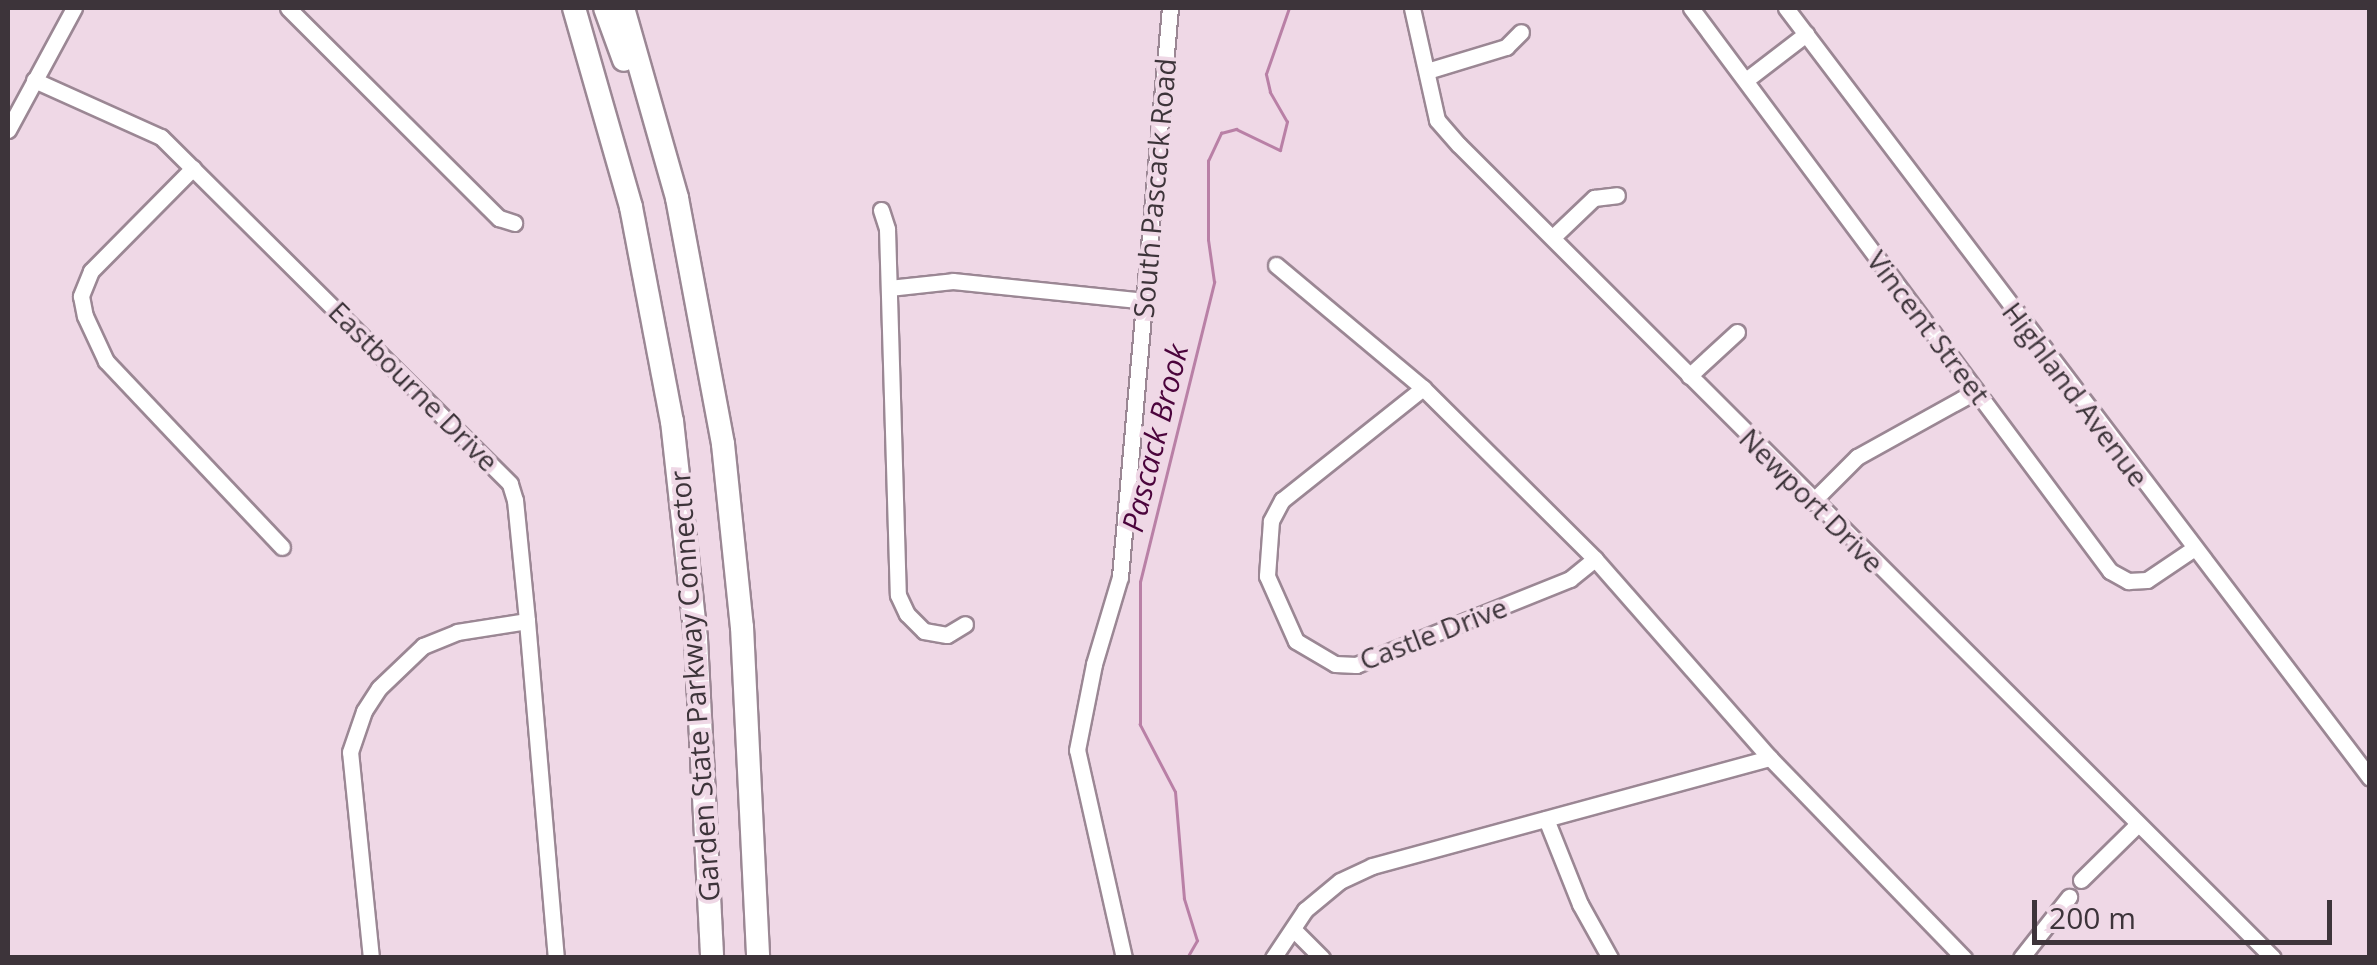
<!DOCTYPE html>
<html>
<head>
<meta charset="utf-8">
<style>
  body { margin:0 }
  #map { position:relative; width:2377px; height:965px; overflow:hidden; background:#efd8e6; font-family:"Open Sans",sans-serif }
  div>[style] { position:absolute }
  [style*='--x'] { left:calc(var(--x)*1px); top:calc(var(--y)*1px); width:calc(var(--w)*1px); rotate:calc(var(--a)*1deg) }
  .stream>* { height:2.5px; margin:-1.25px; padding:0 1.25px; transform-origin:1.25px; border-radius:1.25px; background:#b980a6 }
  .roads { filter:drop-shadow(2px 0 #9b8794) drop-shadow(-2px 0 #9b8794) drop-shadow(0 2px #9b8794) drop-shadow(0 -2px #9b8794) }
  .minor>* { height:15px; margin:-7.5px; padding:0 7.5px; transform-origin:7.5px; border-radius:7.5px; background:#fff }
  .highway>* { height:22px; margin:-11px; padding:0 11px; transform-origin:11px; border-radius:11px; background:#fff }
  span { translate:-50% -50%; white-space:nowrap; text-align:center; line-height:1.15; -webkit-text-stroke:8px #efd8e6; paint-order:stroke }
  .street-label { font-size:28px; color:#3d343a }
  .water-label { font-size:30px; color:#4b043c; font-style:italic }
  .frame { position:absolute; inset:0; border:10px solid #3d343a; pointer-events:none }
  .scale { position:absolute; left:2032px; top:900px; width:300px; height:45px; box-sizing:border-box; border:5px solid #3d343a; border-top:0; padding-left:12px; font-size:30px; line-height:35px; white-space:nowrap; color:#3d343a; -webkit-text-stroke:8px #efd8e6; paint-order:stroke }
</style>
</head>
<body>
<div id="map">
  <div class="stream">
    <div style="--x:1187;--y:958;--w:20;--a:-60"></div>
    <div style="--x:1197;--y:941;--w:44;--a:-107.2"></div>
    <div style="--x:1184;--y:899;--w:107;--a:-94.8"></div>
    <div style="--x:1175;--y:792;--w:76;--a:-117.6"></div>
    <div style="--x:1140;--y:725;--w:143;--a:-90"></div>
    <div style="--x:1140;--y:582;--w:309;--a:-76.1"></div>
    <div style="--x:1214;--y:282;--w:42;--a:-98.1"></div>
    <div style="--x:1208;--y:240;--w:79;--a:-90"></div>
    <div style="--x:1208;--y:161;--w:31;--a:-65"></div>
    <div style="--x:1221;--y:133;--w:16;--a:-15"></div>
    <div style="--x:1236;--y:129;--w:49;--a:25.5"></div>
    <div style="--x:1280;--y:150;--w:29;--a:-76"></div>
    <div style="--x:1287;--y:122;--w:34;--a:-120"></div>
    <div style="--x:1270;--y:92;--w:18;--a:-103"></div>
    <div style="--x:1266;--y:74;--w:70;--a:-70.8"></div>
  </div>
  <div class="roads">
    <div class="minor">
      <div style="--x:288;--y:8;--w:298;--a:44.9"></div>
      <div style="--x:499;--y:218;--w:16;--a:18"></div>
      <div style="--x:1412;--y:8;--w:115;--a:77.4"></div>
      <div style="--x:1437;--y:120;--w:33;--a:49"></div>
      <div style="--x:1459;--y:145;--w:1150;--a:44.96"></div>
      <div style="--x:1691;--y:8;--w:702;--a:53.34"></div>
      <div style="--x:2110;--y:571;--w:21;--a:29"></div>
      <div style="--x:2128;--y:581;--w:19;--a:-3"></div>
      <div style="--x:2147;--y:580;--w:55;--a:-34"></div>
      <div style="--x:1786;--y:8;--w:966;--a:52.82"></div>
      <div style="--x:1427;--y:71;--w:83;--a:-16.9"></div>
      <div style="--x:1506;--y:47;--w:21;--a:-45"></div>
      <div style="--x:34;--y:80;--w:139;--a:24.2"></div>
      <div style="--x:161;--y:137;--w:492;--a:44.8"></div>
      <div style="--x:510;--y:484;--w:17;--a:73"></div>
      <div style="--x:515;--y:500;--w:122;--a:84.3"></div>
      <div style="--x:527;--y:621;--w:338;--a:85.1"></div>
      <div style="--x:1746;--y:80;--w:76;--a:-37.5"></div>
      <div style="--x:8;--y:130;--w:139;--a:-61.6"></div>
      <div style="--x:193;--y:168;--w:145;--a:134.7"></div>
      <div style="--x:91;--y:271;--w:27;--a:112"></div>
      <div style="--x:81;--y:296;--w:20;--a:79"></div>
      <div style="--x:85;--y:316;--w:50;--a:65"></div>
      <div style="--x:106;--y:361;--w:256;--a:46.6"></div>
      <div style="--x:881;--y:210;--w:20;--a:72"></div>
      <div style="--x:887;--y:229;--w:366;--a:88.3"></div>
      <div style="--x:898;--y:595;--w:21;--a:65"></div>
      <div style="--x:907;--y:614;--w:24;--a:45"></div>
      <div style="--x:924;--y:631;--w:23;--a:10"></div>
      <div style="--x:947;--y:635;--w:21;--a:-31"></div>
      <div style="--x:1553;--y:237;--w:57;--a:-43.6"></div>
      <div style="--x:1594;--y:198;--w:23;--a:-7"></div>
      <div style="--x:1276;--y:265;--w:192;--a:39.9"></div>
      <div style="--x:1423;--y:388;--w:243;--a:44.8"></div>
      <div style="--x:1595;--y:559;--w:265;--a:48.7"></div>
      <div style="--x:1770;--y:758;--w:279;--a:45.9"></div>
      <div style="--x:889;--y:288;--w:64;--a:-6.2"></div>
      <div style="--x:953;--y:281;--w:193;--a:5.9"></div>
      <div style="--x:1689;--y:376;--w:65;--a:-42.5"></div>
      <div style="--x:1423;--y:388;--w:180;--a:141.5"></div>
      <div style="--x:1282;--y:500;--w:24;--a:118"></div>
      <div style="--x:1271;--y:521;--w:55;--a:94.2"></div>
      <div style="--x:1267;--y:576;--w:71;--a:66"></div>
      <div style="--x:1296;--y:641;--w:45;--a:30.5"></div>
      <div style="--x:1335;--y:664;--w:21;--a:3"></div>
      <div style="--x:1356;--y:665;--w:231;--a:-21.9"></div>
      <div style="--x:1570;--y:579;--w:32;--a:-39"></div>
      <div style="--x:1812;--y:502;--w:64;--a:-45"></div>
      <div style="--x:1857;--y:457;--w:136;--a:-29"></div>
      <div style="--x:1546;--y:819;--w:92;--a:68.2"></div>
      <div style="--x:1580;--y:904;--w:62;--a:60.9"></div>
      <div style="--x:2081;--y:880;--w:80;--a:-44.5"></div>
      <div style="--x:1293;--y:929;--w:41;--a:45"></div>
      <div style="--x:371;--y:958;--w:207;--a:-95.8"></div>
      <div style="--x:350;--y:752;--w:43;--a:-71.1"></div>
      <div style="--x:364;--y:711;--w:27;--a:-57"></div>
      <div style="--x:379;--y:688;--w:61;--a:-43.7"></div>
      <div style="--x:423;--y:646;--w:37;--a:-22"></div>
      <div style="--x:457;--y:632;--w:71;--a:-8.9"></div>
      <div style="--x:1124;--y:958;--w:213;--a:-102.7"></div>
      <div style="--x:1077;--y:750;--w:88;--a:-78.8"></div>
      <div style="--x:1094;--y:664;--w:91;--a:-73.4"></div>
      <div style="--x:1120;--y:577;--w:571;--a:-84.98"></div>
      <div style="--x:1273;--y:958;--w:58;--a:-56.3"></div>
      <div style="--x:1305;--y:910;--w:45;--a:-39.6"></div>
      <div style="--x:1340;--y:881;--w:35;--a:-25"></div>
      <div style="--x:1372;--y:866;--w:412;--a:-15.2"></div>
      <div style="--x:2021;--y:958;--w:78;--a:-51.8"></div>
    </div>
    <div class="highway">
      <div style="--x:574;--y:8;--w:207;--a:74"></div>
      <div style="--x:631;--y:207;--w:218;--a:79.2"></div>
      <div style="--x:672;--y:421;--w:219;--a:83.7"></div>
      <div style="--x:696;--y:639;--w:319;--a:87.1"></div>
      <div style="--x:605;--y:8;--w:55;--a:69.9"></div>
      <div style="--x:623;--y:8;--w:198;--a:74.1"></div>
      <div style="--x:677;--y:198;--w:250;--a:79.4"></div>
      <div style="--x:723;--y:444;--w:184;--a:84.1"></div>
      <div style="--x:742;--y:627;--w:331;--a:87.2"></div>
    </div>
  </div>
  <div class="street-label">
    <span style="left:1154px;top:188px;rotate:-85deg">South Pascack Road</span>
    <span style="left:1929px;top:327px;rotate:53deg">Vincent Street</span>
    <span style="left:414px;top:386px;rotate:45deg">Eastbourne Drive</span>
    <span style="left:2076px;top:394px;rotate:53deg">Highland Avenue</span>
    <span style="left:1812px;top:500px;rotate:45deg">Newport Drive</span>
    <span style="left:1433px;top:633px;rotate:-21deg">Castle Drive</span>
    <span style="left:694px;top:686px;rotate:-94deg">Garden State Parkway Connector</span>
  </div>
  <div class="water-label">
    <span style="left:1155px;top:438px;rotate:-76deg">Pascack Brook</span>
  </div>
  <div class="frame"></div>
  <div class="scale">200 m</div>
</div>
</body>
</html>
